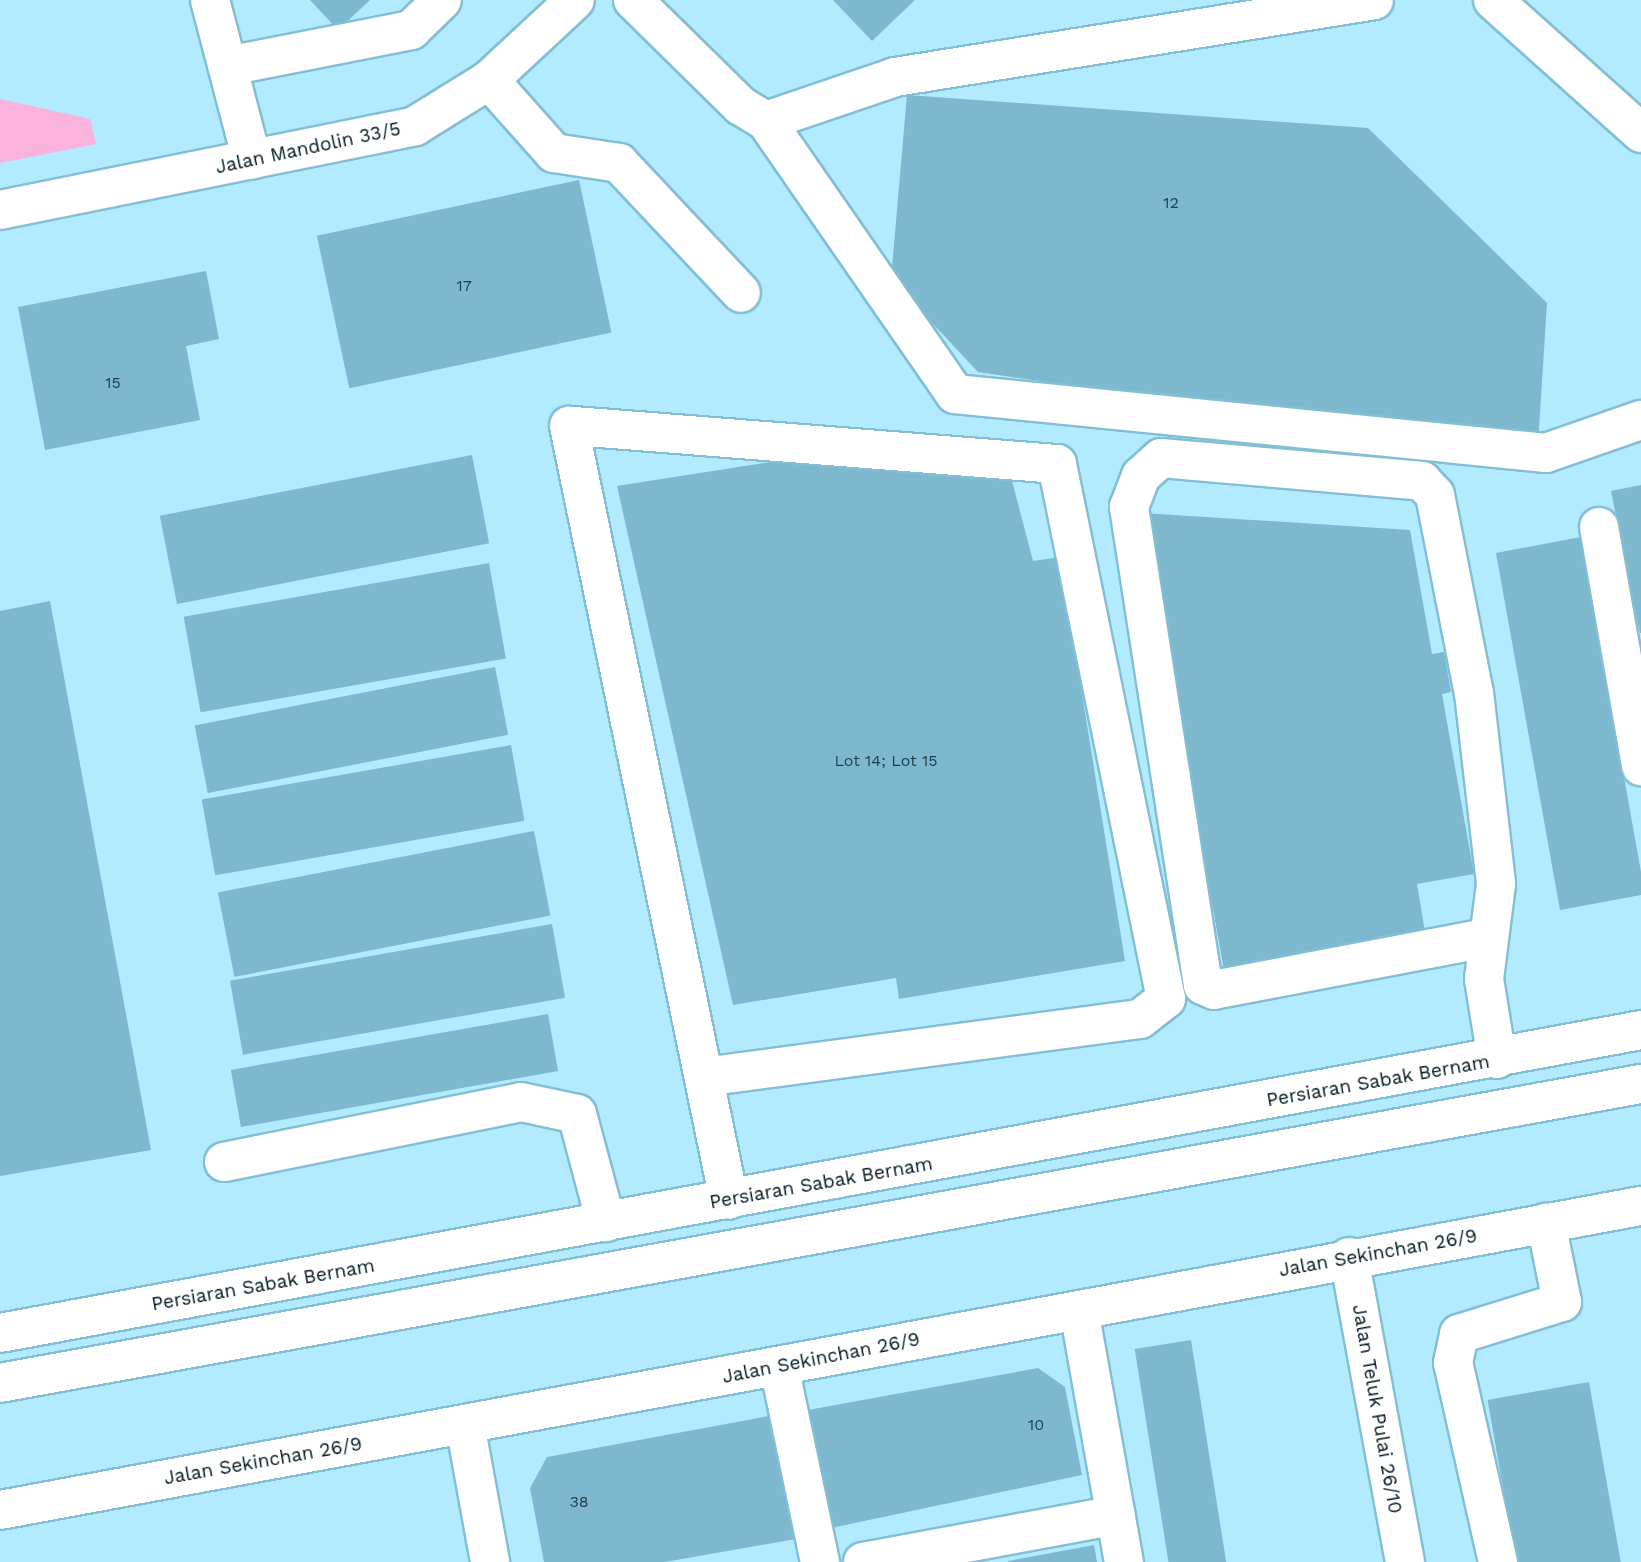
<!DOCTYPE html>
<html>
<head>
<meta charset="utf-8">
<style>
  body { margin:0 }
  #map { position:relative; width:1641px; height:1562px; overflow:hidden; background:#cdf1ff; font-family:"Work Sans",sans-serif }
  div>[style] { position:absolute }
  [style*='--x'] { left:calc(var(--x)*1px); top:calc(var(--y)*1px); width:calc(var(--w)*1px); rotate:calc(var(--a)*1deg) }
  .built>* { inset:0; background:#b2eaff; transform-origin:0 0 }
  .green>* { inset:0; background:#f9b3dc }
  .building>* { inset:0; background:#7db8ce; transform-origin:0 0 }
  .roads { filter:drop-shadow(2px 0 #82bed4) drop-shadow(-2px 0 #82bed4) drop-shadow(0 2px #82bed4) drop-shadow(0 -2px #82bed4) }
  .minor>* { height:38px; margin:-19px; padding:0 19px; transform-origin:19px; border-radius:19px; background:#fff }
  span { translate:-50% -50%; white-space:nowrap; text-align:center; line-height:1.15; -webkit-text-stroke:5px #fff; paint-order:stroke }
  .number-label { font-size:16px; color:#1f3f4b }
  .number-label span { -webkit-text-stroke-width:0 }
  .street-label { font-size:19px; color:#00171f }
</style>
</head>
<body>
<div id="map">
  <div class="built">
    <div style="left:0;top:0;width:1641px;height:1562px"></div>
  </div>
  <div class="green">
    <div style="clip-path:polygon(0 99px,90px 119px,96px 144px,0 163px)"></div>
  </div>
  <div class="building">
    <div style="clip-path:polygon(310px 0,370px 0,338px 30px)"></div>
    <div style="clip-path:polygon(833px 0,915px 0,872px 41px)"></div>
    <div style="clip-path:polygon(907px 95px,1368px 128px,1547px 303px,1538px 444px,1343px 426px,978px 372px,891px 279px)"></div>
    <div style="left:579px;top:180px;width:156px;height:268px;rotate:78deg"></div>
    <div style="clip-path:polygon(206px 271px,219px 339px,186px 346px,200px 420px,45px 450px,18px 307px)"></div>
    <div style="left:472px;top:455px;width:90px;height:318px;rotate:79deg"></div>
    <div style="clip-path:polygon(777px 461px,1011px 477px,1033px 561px,1060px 557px,1125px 961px,899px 999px,896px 978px,733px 1005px,617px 486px)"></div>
    <div style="clip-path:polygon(1641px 485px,1641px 633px,1640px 633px,1611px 491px)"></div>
    <div style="clip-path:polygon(1142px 513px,1410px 530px,1432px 654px,1444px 652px,1451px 692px,1442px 694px,1474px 874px,1417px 884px,1425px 932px,1224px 970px)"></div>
    <div style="clip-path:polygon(1581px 537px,1641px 872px,1641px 895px,1560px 910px,1496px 553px)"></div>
    <div style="left:489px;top:563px;width:97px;height:310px;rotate:80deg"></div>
    <div style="clip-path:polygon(50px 601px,151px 1150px,0 1176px,0 611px)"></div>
    <div style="left:495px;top:667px;width:69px;height:306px;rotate:79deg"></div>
    <div style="left:511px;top:745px;width:77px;height:314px;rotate:80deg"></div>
    <div style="left:534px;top:831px;width:86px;height:322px;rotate:79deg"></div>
    <div style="left:552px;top:924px;width:75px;height:327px;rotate:80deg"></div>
    <div style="left:548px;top:1014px;width:58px;height:322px;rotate:80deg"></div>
    <div style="left:1191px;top:1340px;width:225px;height:57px;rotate:81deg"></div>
    <div style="clip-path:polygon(1038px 1368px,1065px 1387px,1082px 1475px,831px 1528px,808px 1410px)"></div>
    <div style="left:1589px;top:1382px;width:183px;height:103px;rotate:80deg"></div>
    <div style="clip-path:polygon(785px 1413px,807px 1537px,665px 1562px,544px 1562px,530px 1488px,547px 1457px)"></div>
    <div style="clip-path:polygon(1094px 1545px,1097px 1562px,1008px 1562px,1008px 1561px)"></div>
  </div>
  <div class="roads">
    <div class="minor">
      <div style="--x:210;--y:0;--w:165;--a:75.3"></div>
      <div style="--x:633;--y:0;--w:151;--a:44.5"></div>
      <div style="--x:741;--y:106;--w:29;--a:31"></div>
      <div style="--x:766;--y:121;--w:136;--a:-18.8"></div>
      <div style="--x:895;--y:77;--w:485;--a:-9.1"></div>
      <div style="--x:1493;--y:0;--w:199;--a:41.9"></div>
      <div style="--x:228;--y:66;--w:187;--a:-11.1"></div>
      <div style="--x:411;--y:30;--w:43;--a:-44.1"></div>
      <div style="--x:489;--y:80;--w:98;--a:48.3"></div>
      <div style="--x:554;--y:153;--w:66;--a:8.7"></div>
      <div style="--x:619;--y:163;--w:178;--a:46.8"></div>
      <div style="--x:766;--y:121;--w:332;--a:55.3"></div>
      <div style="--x:955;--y:394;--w:594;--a:5.7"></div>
      <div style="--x:1546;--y:453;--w:101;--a:-19.2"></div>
      <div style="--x:0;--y:210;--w:423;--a:-11.4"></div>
      <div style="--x:415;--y:126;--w:87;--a:-31.9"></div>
      <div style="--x:489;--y:80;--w:117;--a:-42.9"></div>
      <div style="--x:1599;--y:527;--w:243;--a:80"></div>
      <div style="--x:1486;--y:938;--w:277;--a:169.2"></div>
      <div style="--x:1214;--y:990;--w:12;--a:-156"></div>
      <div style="--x:1203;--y:985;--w:484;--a:-98.8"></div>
      <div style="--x:1129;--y:507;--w:33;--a:-69"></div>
      <div style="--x:1141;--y:476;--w:27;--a:-42"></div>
      <div style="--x:1161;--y:458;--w:262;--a:5"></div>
      <div style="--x:1422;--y:481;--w:19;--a:47"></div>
      <div style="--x:1435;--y:495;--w:202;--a:78.9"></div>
      <div style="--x:1474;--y:693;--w:192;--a:83.4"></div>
      <div style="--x:1496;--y:884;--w:96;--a:97.2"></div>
      <div style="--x:1484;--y:979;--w:81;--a:80.8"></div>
      <div style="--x:704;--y:1077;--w:440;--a:-7.6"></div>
      <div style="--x:1140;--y:1019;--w:33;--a:-38"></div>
      <div style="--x:1166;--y:999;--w:546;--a:-101.52"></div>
      <div style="--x:1057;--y:464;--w:489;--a:-175.5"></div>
      <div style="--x:569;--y:426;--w:790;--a:78.32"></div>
      <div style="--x:224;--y:1162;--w:303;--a:-11.4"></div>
      <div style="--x:521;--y:1102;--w:57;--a:12.1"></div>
      <div style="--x:577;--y:1114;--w:112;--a:75"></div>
      <div style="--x:1349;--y:1257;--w:310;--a:79.6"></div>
      <div style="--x:1079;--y:1310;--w:256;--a:79.9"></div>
      <div style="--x:0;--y:1333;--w:1669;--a:-10.46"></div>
      <div style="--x:779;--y:1366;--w:200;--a:78.2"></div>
      <div style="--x:0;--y:1383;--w:1668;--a:-10.33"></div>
      <div style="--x:465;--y:1424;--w:140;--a:79.7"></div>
      <div style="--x:0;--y:1510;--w:1669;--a:-10.5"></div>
      <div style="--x:863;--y:1562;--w:257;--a:-10.5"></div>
      <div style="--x:1498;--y:1562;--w:204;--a:-102.7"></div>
      <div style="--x:1453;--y:1363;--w:30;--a:-78"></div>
      <div style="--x:1459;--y:1334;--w:108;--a:-17.3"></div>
      <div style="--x:1562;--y:1302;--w:81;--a:-101.4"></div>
    </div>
  </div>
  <div class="number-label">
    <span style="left:1171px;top:203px">12</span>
    <span style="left:464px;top:286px">17</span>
    <span style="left:113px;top:383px">15</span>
    <span style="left:886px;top:761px">Lot 14; Lot 15</span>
    <span style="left:1036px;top:1425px">10</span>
    <span style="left:579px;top:1502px">38</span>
  </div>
  <div class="street-label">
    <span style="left:308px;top:148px;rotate:-12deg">Jalan Mandolin 33/5</span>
    <span style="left:1378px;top:1081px;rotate:-10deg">Persiaran Sabak Bernam</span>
    <span style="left:821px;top:1183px;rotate:-10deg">Persiaran Sabak Bernam</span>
    <span style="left:1378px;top:1253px;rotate:-10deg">Jalan Sekinchan 26/9</span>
    <span style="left:263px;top:1285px;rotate:-10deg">Persiaran Sabak Bernam</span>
    <span style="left:821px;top:1358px;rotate:-11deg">Jalan Sekinchan 26/9</span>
    <span style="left:1377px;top:1409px;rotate:80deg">Jalan Teluk Pulai 26/10</span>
    <span style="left:263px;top:1461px;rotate:-10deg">Jalan Sekinchan 26/9</span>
  </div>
</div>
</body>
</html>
